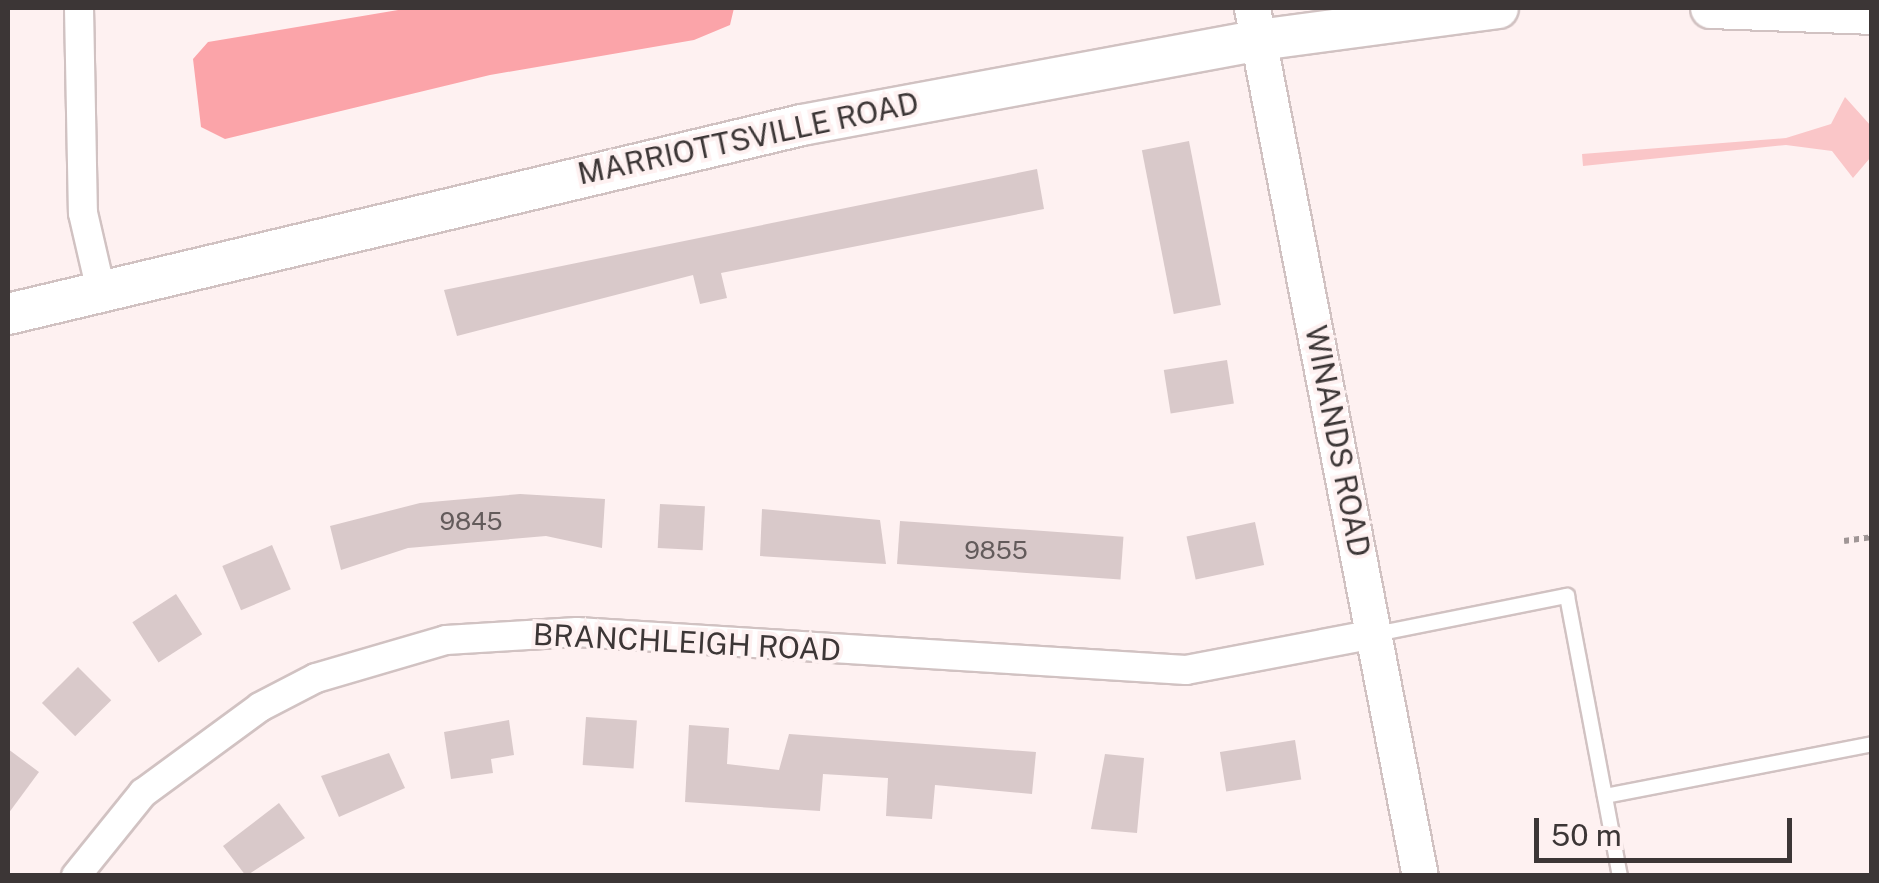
<!DOCTYPE html>
<html>
<head>
<meta charset="utf-8">
<style>
  body { margin:0 }
  #map { position:relative; width:1879px; height:883px; overflow:hidden; background:#fef1f1; font-family:"Public Sans",sans-serif }
  div>[style] { position:absolute }
  [style*='--x'] { left:calc(var(--x)*1px); top:calc(var(--y)*1px); width:calc(var(--w)*1px); rotate:calc(var(--a)*1deg) }
  .green>* { inset:0; background:#fac6c8 }
  .water>* { inset:0; background:#fba4a9 }
  .building>* { inset:0; background:#d9c9ca; transform-origin:0 0 }
  .path>* { height:6px; margin-top:-3px; transform-origin:0; background:repeating-linear-gradient(90deg,#a09696 0 5px,transparent 0 10px) }
  .roads { filter:drop-shadow(2px 0 #d1c2c2) drop-shadow(-2px 0 #d1c2c2) drop-shadow(0 2px #d1c2c2) drop-shadow(0 -2px #d1c2c2) }
  .service>* { height:14px; margin:-7px; padding:0 7px; transform-origin:7px; border-radius:7px; background:#fff }
  .minor>* { height:28px; margin:-14px; padding:0 14px; transform-origin:14px; border-radius:14px; background:#fff }
  .tertiary>* { height:35px; margin:-17.5px; padding:0 17.5px; transform-origin:17.5px; border-radius:17.5px; background:#fff }
  .secondary>* { height:40px; margin:-20px; padding:0 20px; transform-origin:20px; border-radius:20px; background:#fff }
  span { translate:-50% -50%; white-space:nowrap; text-align:center; line-height:1.15; -webkit-text-stroke:8px #fef1f1; paint-order:stroke }
  .number-label { font-size:25px; color:#635b5b }
  .number-label span { -webkit-text-stroke-width:0 }
  .street-label { font-size:30px; color:#3c3636 }
  .frame { position:absolute; inset:0; border:10px solid #3c3636; pointer-events:none }
  .scale { position:absolute; left:1534px; top:818px; width:258px; height:45px; box-sizing:border-box; border:5px solid #3c3636; border-top:0; padding-left:12px; font-size:30px; line-height:35px; white-space:nowrap; color:#3c3636; -webkit-text-stroke:8px #fef1f1; paint-order:stroke }
</style>
</head>
<body>
<div id="map">
  <div class="green">
    <div style="clip-path:polygon(1845px 97px,1871px 126px,1870px 158px,1853px 178px,1832px 151px,1786px 145px,1583px 166px,1582px 154px,1786px 138px,1831px 124px)"></div>
  </div>
  <div class="water">
    <div style="clip-path:polygon(410px 8px,734px 8px,730px 25px,694px 40px,490px 75px,225px 139px,201px 127px,193px 59px,208px 42px)"></div>
  </div>
  <div class="building">
    <div style="left:1189px;top:141px;width:167px;height:48px;rotate:79deg"></div>
    <div style="clip-path:polygon(1037px 169px,1044px 209px,721px 273px,727px 298px,700px 304px,693px 275px,457px 336px,444px 290px)"></div>
    <div style="left:1227px;top:360px;width:44px;height:64px;rotate:81deg"></div>
    <div style="clip-path:polygon(520px 494px,605px 499px,602px 548px,546px 536px,408px 548px,341px 570px,330px 526px,420px 503px)"></div>
    <div style="left:660px;top:504px;width:45px;height:44px;rotate:3deg"></div>
    <div style="clip-path:polygon(762px 509px,880px 520px,886px 564px,760px 556px)"></div>
    <div style="left:900px;top:521px;width:224px;height:43px;rotate:4deg"></div>
    <div style="left:1255px;top:522px;width:44px;height:70px;rotate:78deg"></div>
    <div style="left:272px;top:545px;width:48px;height:54px;rotate:67deg"></div>
    <div style="left:176px;top:594px;width:48px;height:52px;rotate:57deg"></div>
    <div style="left:78px;top:667px;width:47px;height:51px;rotate:45deg"></div>
    <div style="left:586px;top:717px;width:51px;height:48px;rotate:4deg"></div>
    <div style="clip-path:polygon(509px 720px,514px 755px,491px 759px,493px 773px,451px 779px,444px 732px)"></div>
    <div style="clip-path:polygon(689px 725px,729px 728px,727px 764px,779px 770px,789px 734px,1036px 752px,1032px 794px,935px 785px,932px 819px,886px 816px,888px 778px,823px 774px,820px 811px,685px 802px)"></div>
    <div style="left:1295px;top:740px;width:40px;height:76px;rotate:81deg"></div>
    <div style="clip-path:polygon(8px 749px,39px 772px,8px 814px)"></div>
    <div style="clip-path:polygon(389px 753px,405px 788px,339px 817px,321px 776px)"></div>
    <div style="clip-path:polygon(1105px 754px,1144px 758px,1137px 833px,1091px 829px)"></div>
    <div style="clip-path:polygon(279px 803px,305px 838px,246px 876px,223px 846px)"></div>
  </div>
  <div class="path">
    <div style="--x:1844;--y:541;--w:28;--a:-8"></div>
  </div>
  <div class="roads">
    <div class="service">
      <div style="--x:1376;--y:634;--w:195;--a:-11.3"></div>
      <div style="--x:1567;--y:596;--w:285;--a:79.3"></div>
      <div style="--x:1605;--y:796;--w:272;--a:-11"></div>
    </div>
    <div class="minor">
      <div style="--x:79;--y:8;--w:205;--a:88.9"></div>
      <div style="--x:83;--y:213;--w:80;--a:77"></div>
      <div style="--x:76;--y:876;--w:107;--a:-51.1"></div>
      <div style="--x:143;--y:793;--w:145;--a:-36.3"></div>
      <div style="--x:260;--y:707;--w:63;--a:-27.4"></div>
      <div style="--x:316;--y:678;--w:135;--a:-16.3"></div>
      <div style="--x:446;--y:640;--w:131;--a:-3.5"></div>
      <div style="--x:577;--y:632;--w:610;--a:3.57"></div>
      <div style="--x:1186;--y:670;--w:192;--a:-10.8"></div>
    </div>
    <div class="tertiary">
      <div style="--x:1252;--y:8;--w:884;--a:79.05"></div>
    </div>
    <div class="secondary">
      <div style="--x:1711;--y:8;--w:161;--a:2.1"></div>
      <div style="--x:8;--y:314;--w:816;--a:-13.39"></div>
      <div style="--x:802;--y:125;--w:465;--a:-10.5"></div>
      <div style="--x:1259;--y:40;--w:241;--a:-7.6"></div>
    </div>
  </div>
  <div class="number-label">
    <span style="left:471px;top:521px">9845</span>
    <span style="left:996px;top:550px">9855</span>
  </div>
  <div class="street-label">
    <span style="left:748px;top:138px;rotate:-12deg">MARRIOTTSVILLE ROAD</span>
    <span style="left:1338px;top:441px;rotate:79deg">WINANDS ROAD</span>
    <span style="left:687px;top:642px;rotate:3deg">BRANCHLEIGH ROAD</span>
  </div>
  <div class="frame"></div>
  <div class="scale">50 m</div>
</div>
</body>
</html>
